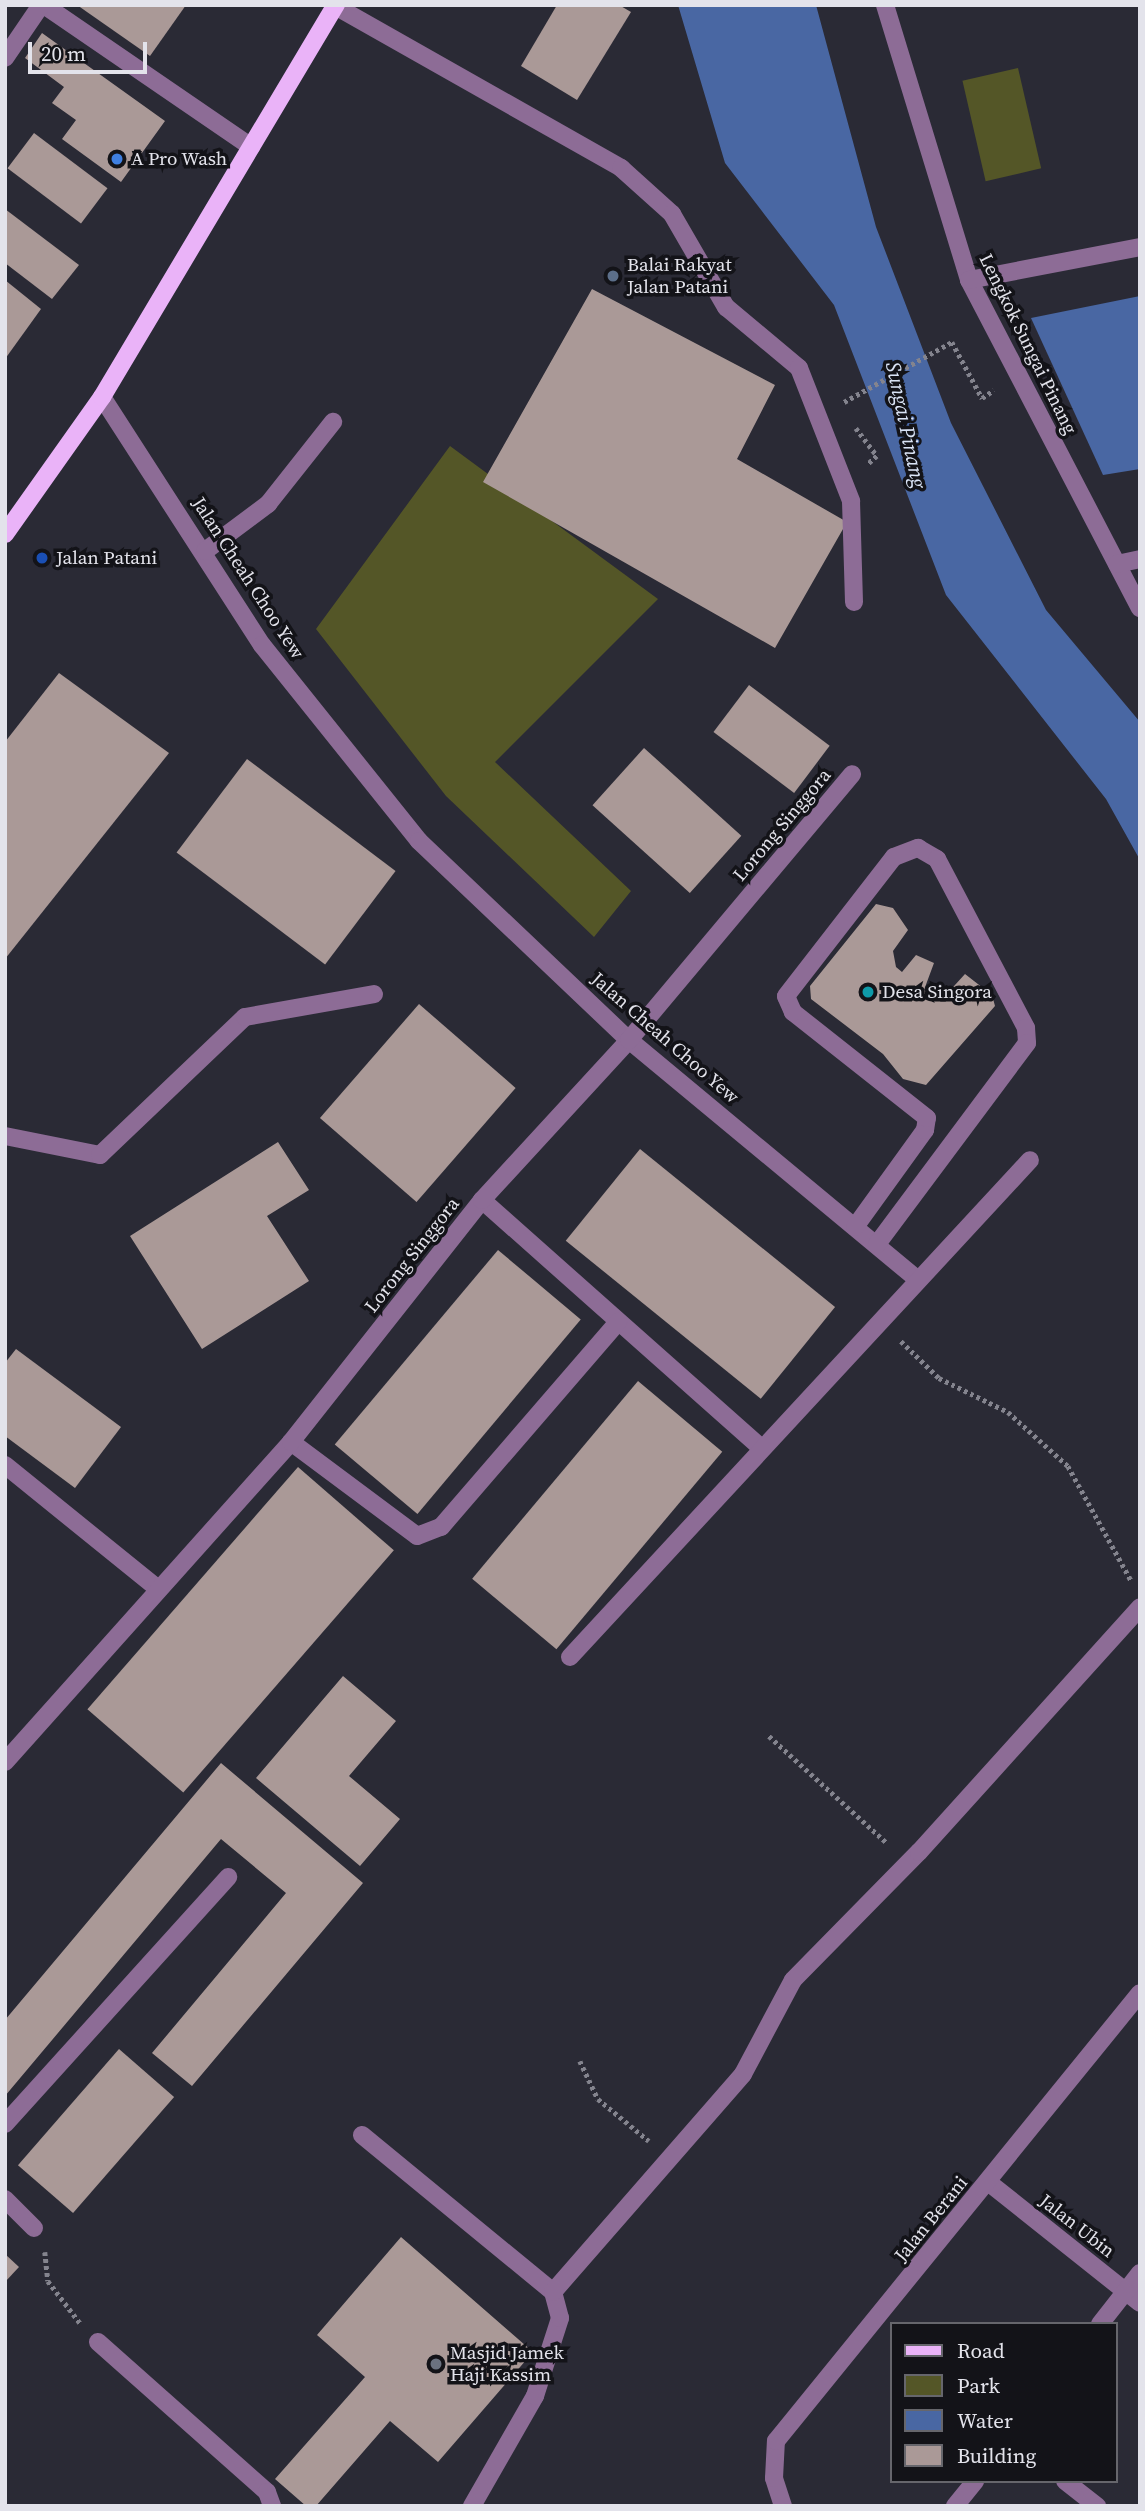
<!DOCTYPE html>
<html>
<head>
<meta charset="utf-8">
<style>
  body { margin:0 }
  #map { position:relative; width:1145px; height:2511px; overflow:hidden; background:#2a2a35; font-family:"Source Serif 4",serif }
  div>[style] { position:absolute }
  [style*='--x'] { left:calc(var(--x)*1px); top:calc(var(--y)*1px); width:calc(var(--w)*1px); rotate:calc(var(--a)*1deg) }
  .green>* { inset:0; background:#545627; transform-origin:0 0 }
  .water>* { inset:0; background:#4967a3 }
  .building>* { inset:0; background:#aa9997; transform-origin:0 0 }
  .path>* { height:4.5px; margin-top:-2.25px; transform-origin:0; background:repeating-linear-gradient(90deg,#84848e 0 3.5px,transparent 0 7px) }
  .minor>* { height:18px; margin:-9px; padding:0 9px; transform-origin:9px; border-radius:9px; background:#8d6c96 }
  .major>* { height:18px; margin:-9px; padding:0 9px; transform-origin:9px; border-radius:9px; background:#eab3f8 }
  .dots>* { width:19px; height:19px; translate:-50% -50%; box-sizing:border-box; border:4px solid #131318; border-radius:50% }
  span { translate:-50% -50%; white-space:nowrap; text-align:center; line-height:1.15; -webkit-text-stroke:7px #131318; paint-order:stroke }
  .poi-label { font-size:19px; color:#e3e3eb }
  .left { translate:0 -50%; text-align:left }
  .street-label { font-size:19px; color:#e3e3eb }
  .water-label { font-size:21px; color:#dae4f6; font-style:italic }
  .frame { position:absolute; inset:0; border:7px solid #e3e3eb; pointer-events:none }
  .legend { position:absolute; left:890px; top:2322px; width:228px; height:161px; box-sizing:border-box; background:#131318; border:2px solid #66666c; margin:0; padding:9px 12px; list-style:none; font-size:21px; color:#e3e3eb }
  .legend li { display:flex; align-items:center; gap:14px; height:35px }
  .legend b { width:35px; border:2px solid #66666c }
  .scale { position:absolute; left:28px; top:42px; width:119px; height:32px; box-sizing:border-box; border:4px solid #e3e3eb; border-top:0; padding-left:9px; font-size:21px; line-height:24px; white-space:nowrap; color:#e3e3eb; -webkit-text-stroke:5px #131318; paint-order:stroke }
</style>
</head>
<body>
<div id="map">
  <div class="green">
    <div style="left:1018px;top:68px;width:103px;height:57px;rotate:77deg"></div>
    <div style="clip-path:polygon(450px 446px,658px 599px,495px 762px,631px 891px,594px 937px,446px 796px,316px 629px)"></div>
  </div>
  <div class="water">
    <div style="clip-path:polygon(678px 5px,816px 5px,876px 227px,951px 423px,1046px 610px,1140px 722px,1140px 860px,1106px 799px,946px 595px,834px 305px,725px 163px)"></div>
    <div style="clip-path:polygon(1140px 296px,1140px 469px,1103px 475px,1031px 318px)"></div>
  </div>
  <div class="building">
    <div style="clip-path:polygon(77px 5px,186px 5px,150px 56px)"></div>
    <div style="clip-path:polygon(557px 5px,619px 5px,631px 12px,577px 100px,521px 66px)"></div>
    <div style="clip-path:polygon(42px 33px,165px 121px,121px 182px,62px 139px,76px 120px,52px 103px,64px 87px,25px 58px)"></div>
    <div style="left:34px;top:133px;width:92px;height:44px;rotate:37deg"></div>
    <div style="clip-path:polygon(5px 209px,79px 265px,52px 299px,5px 263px)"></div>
    <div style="clip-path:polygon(5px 280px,41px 309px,5px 359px)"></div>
    <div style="clip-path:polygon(592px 289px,775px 385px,737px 459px,847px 522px,775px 648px,483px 482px)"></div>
    <div style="clip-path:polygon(59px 673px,169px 753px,5px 959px,5px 742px)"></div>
    <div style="left:749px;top:685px;width:101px;height:59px;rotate:37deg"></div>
    <div style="left:644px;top:748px;width:131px;height:77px;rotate:42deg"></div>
    <div style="left:247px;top:759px;width:186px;height:117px;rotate:37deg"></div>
    <div style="clip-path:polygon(876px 904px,893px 908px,908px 930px,893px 951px,896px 967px,902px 972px,916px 955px,934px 963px,924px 990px,932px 996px,944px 997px,965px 974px,992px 995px,995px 1006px,926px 1085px,903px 1079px,883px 1054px,811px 999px,810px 986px)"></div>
    <div style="left:419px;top:1004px;width:128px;height:151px;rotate:41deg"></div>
    <div style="clip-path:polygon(278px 1142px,309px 1190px,267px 1216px,309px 1281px,202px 1349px,130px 1236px)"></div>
    <div style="left:640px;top:1149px;width:251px;height:118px;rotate:39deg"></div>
    <div style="left:498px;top:1250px;width:108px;height:254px;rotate:40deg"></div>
    <div style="clip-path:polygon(16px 1349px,121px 1427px,75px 1488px,5px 1436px,5px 1363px)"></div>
    <div style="left:638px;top:1381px;width:110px;height:258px;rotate:40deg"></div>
    <div style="left:298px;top:1467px;width:127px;height:321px;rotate:41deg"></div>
    <div style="clip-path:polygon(343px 1676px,396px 1721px,349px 1776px,400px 1819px,360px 1866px,256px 1778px)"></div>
    <div style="clip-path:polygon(221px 1763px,363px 1883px,192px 2086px,152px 2053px,286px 1893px,221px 1839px,5px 2096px,5px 2020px)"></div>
    <div style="left:119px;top:2049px;width:73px;height:154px;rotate:41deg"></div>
    <div style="clip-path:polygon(401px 2237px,533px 2352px,438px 2462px,390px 2421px,316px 2506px,306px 2506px,275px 2479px,365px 2377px,317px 2335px)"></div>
    <div style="clip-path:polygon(5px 2254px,19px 2267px,5px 2282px)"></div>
  </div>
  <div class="path">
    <div style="--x:844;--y:402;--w:124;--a:-29.1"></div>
    <div style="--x:952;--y:342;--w:64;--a:61.8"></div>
    <div style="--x:982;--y:398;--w:14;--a:-34"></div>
    <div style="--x:856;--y:428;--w:35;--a:53"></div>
    <div style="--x:877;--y:456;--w:12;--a:138"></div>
    <div style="--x:901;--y:1341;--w:53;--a:44.2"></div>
    <div style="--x:939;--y:1378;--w:77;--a:26.2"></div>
    <div style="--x:1008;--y:1412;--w:81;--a:42"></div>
    <div style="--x:1068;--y:1466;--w:130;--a:61.1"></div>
    <div style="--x:769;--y:1736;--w:159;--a:42.2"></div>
    <div style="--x:580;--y:2061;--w:42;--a:64.7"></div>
    <div style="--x:598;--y:2099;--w:66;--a:39.5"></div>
    <div style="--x:45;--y:2252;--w:29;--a:84"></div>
    <div style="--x:48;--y:2281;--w:53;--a:52.7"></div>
  </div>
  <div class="minor">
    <div style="--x:44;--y:5;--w:251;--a:34.4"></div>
    <div style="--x:885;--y:5;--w:288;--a:73"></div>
    <div style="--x:969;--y:280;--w:370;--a:62.5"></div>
    <div style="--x:335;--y:6;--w:329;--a:29.5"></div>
    <div style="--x:621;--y:168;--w:69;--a:42"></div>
    <div style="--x:672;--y:214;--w:108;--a:59.9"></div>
    <div style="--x:726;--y:307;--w:95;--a:39.9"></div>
    <div style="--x:799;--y:368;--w:143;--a:68.6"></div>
    <div style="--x:851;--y:501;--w:101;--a:88.3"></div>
    <div style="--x:5;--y:58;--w:64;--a:-55.8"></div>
    <div style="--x:969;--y:280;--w:174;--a:-10.9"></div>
    <div style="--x:102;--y:397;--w:295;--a:57.2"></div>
    <div style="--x:262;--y:645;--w:251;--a:51.3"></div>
    <div style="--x:419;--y:841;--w:289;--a:43.5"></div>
    <div style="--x:629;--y:1040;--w:374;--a:39.7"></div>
    <div style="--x:205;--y:551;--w:79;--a:-36.7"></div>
    <div style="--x:268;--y:504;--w:105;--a:-51.6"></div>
    <div style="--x:1117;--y:564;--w:24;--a:-12"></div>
    <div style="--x:5;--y:1136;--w:97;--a:11.3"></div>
    <div style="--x:100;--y:1155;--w:200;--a:-43.6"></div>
    <div style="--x:245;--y:1017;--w:131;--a:-10.1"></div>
    <div style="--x:482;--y:1200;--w:370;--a:41.6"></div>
    <div style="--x:855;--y:1227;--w:120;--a:-54.2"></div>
    <div style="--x:925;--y:1130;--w:12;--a:-81"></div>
    <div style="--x:927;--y:1118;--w:171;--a:-141.7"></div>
    <div style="--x:793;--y:1012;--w:17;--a:-114"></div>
    <div style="--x:786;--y:996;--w:176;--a:-52.2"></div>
    <div style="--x:894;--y:857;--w:26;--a:-21"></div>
    <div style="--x:918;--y:848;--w:22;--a:30"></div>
    <div style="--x:937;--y:859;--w:191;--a:62.2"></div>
    <div style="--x:1026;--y:1028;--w:15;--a:86"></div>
    <div style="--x:1027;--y:1043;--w:251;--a:126.7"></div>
    <div style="--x:291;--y:1442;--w:157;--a:36.7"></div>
    <div style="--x:417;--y:1536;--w:26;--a:-21"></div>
    <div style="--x:441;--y:1527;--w:271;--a:-49.2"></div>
    <div style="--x:5;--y:1465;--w:196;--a:39"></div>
    <div style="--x:570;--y:1657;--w:677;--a:-47.21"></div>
    <div style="--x:5;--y:1762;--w:429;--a:-48.2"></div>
    <div style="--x:291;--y:1442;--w:308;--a:-51.7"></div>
    <div style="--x:482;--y:1200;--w:217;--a:-47.4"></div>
    <div style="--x:629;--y:1040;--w:347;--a:-50"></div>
    <div style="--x:5;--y:2124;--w:333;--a:-47.9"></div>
    <div style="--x:362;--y:2135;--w:247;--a:39.4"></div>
    <div style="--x:988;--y:2182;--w:194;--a:38.5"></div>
    <div style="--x:5;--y:2199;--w:41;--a:45"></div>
    <div style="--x:1100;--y:2324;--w:65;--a:-51.9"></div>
    <div style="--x:98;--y:2342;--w:226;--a:41.6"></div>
    <div style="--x:267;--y:2492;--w:15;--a:70"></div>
    <div style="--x:1065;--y:2481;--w:41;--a:38"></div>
    <div style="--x:472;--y:2506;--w:127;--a:-60.2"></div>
    <div style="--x:535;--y:2396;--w:82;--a:-72.2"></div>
    <div style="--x:560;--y:2318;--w:27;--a:-105"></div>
    <div style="--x:553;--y:2292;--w:289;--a:-48.9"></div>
    <div style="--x:743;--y:2074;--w:106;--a:-62"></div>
    <div style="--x:793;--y:1980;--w:180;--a:-45.5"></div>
    <div style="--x:919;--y:1852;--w:330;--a:-47.9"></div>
    <div style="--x:783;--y:2506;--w:29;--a:-108"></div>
    <div style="--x:774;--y:2478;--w:37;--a:-87"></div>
    <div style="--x:776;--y:2441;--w:577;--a:-50.91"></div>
    <div style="--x:955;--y:2506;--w:32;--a:-51"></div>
  </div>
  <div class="major">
    <div style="--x:5;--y:534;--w:168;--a:-54.7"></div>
    <div style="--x:102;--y:397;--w:457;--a:-59.2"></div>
  </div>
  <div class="dots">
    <div style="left:117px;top:159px;background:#3f7fe0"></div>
    <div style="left:613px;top:276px;background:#5c6f8a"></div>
    <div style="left:42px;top:558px;background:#1a4fb4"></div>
    <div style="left:868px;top:992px;background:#0f9aa8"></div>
    <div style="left:436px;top:2364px;background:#6b7280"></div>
  </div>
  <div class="poi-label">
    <span class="left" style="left:131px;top:159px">A Pro Wash</span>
    <span class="left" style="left:627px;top:276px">Balai Rakyat<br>Jalan Patani</span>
    <span class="left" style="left:56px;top:558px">Jalan Patani</span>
    <span class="left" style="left:882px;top:992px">Desa Singora</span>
    <span class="left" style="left:450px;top:2364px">Masjid Jamek<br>Haji Kassim</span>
  </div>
  <div class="street-label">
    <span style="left:1028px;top:344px;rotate:64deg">Lengkok Sungai Pinang</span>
    <span style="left:248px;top:578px;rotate:57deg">Jalan Cheah Choo Yew</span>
    <span style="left:782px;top:825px;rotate:-50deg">Lorong Singgora</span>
    <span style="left:665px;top:1038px;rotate:41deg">Jalan Cheah Choo Yew</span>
    <span style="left:412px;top:1255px;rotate:-52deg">Lorong Singgora</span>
    <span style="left:931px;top:2219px;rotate:-51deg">Jalan Berani</span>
    <span style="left:1077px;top:2226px;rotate:38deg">Jalan Ubin</span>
  </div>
  <div class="water-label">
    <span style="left:906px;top:425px;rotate:78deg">Sungai Pinang</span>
  </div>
  <div class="frame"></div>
  <ul class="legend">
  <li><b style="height:9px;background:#eab3f8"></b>Road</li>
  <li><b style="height:19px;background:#545627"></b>Park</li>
  <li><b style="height:19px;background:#4967a3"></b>Water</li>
  <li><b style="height:19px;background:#aa9997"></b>Building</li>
  </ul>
  <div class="scale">20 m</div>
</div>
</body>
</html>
